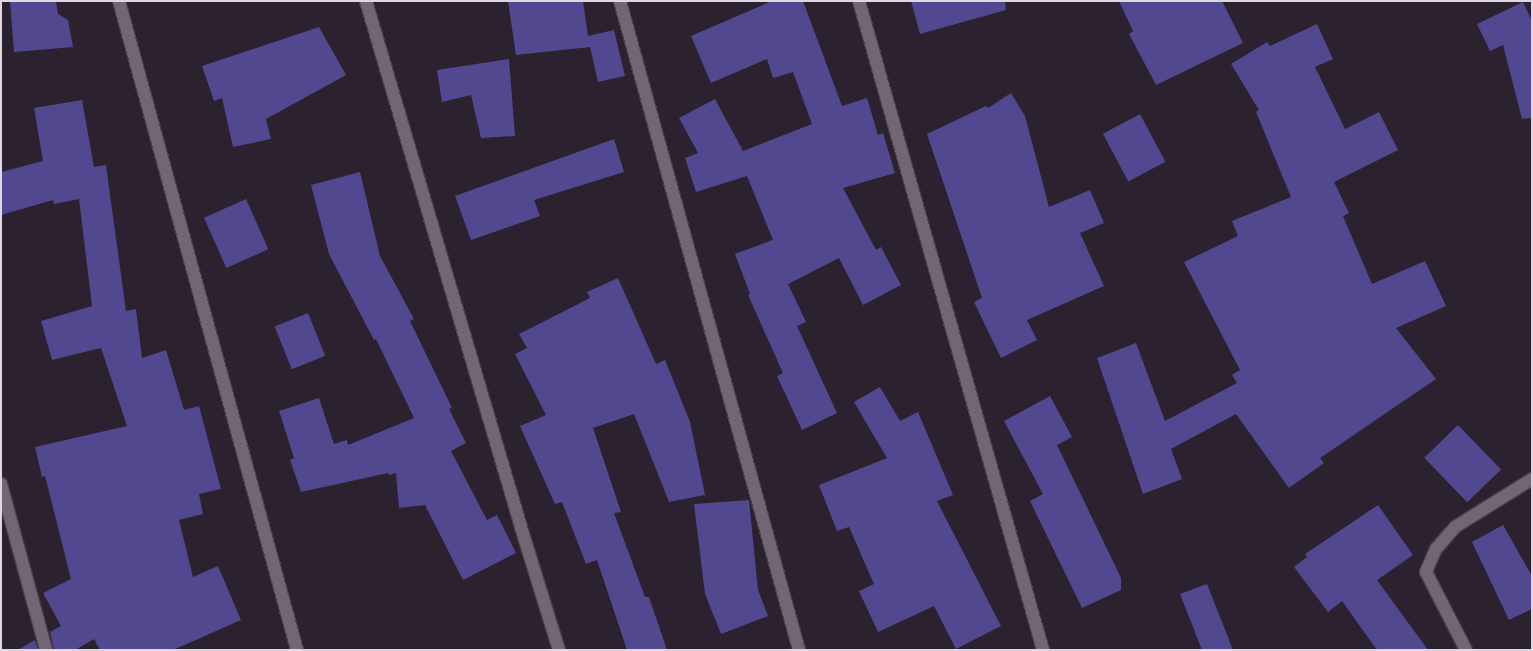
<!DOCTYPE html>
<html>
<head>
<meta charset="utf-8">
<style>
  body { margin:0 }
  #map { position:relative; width:1533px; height:651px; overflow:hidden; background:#2c212e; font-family:Roboto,sans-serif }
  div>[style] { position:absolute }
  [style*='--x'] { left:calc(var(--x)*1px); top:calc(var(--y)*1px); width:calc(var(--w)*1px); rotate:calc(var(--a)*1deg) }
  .building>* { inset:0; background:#52488f; transform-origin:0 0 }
  .roads { filter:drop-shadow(1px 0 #49404b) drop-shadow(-1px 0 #49404b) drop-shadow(0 1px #49404b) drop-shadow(0 -1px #49404b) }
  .minor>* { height:12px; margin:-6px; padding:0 6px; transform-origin:6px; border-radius:6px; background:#726675 }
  span { translate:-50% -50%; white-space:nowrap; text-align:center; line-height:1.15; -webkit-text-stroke:4px #221824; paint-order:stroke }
  .frame { position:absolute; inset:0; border:2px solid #dfd8e1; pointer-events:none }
</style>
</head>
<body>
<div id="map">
  <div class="building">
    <div style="clip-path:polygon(10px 1px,56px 1px,58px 14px,68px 20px,73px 47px,14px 52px)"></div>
    <div style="clip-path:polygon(508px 1px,583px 1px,588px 36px,614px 30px,625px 76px,598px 82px,590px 47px,516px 55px)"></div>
    <div style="clip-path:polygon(772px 1px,803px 1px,842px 106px,867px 98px,878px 135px,883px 133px,895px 173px,843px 188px,876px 250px,881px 247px,901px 285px,863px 305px,839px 258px,788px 284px,806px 322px,797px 326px,837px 413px,802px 430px,777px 376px,783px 373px,748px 295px,750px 294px,735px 254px,773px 240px,747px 176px,696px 192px,685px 158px,698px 153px,679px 118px,715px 99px,743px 151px,812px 124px,793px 72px,773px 78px,767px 59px,711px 83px,691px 36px)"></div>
    <div style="clip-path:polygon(911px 1px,1005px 1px,1006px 10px,920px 34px)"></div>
    <div style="clip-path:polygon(1119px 1px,1222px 1px,1243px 43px,1156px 85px,1129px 34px,1133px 31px)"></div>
    <div style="clip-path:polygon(1523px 2px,1532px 21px,1532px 118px,1522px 119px,1503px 45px,1490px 51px,1477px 24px)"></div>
    <div style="clip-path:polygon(1317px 24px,1333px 59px,1315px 67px,1345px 129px,1379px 112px,1398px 150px,1334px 182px,1349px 213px,1343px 216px,1372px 284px,1425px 261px,1446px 306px,1396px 328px,1436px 379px,1320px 458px,1324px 463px,1289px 488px,1236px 414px,1171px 449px,1182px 479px,1143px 494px,1097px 358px,1136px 343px,1165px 421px,1237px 383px,1232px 375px,1240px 370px,1184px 262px,1238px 236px,1232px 221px,1291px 197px,1256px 112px,1259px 110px,1231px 64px,1267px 42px,1270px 46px)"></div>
    <div style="clip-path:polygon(319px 27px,346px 75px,266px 119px,271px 139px,233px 147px,222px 98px,214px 101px,202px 66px)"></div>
    <div style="clip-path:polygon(509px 59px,515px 136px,481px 138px,471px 95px,442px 102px,437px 70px)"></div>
    <div style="clip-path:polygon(1011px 93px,1025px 116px,1049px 207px,1090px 190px,1104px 223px,1080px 233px,1104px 286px,1027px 320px,1037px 340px,1001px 358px,974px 302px,982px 298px,927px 134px,986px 106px,988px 108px)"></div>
    <div style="clip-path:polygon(82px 100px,94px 167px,106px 165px,126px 311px,136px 309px,142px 358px,166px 350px,184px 410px,199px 406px,221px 489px,199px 494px,203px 514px,179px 520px,193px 577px,218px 566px,241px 620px,173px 650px,100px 650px,94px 639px,75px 650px,54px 650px,50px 632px,61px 626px,43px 593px,71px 579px,45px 476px,42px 477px,35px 447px,127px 426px,101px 348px,52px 360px,41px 321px,92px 306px,79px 199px,54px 204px,53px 200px,1px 215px,1px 172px,43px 161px,34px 108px)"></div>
    <div style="left:1140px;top:114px;width:54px;height:42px;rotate:62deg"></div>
    <div style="clip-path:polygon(614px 139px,624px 172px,534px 200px,540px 216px,471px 240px,455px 196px)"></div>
    <div style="clip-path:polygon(360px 172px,380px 256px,414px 319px,410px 321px,452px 408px,449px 409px,466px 443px,451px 451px,487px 520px,497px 515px,516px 553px,463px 580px,425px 505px,399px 508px,396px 473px,389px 475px,388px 473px,301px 492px,290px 460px,294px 458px,279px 411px,319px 398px,334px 444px,347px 440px,348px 445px,414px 418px,376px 339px,374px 340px,329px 254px,311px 185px)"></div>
    <div style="left:246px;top:199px;width:55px;height:46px;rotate:66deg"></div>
    <div style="clip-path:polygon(618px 278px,656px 364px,665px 360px,690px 422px,705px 495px,669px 502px,634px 414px,593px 428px,621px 512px,614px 513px,645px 597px,649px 597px,667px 650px,627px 650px,597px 560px,586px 564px,562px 502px,555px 504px,520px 426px,546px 415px,515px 354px,527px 348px,519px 334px,590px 298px,587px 292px)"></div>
    <div style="left:308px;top:313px;width:46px;height:36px;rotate:68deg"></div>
    <div style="clip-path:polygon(880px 387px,900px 421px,918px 412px,953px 495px,937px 501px,1001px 626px,956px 649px,934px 606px,878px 632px,859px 591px,874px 584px,849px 527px,837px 531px,819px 485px,887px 458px,854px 402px)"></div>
    <div style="clip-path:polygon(1050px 396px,1072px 437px,1057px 445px,1121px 578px,1121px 590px,1082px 608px,1030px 501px,1043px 494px,1004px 421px)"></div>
    <div style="left:1458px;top:425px;width:62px;height:47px;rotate:46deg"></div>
    <div style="clip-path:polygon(749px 500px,758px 590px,768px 616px,721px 634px,705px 594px,694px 504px)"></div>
    <div style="clip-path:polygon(1378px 505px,1413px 555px,1377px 580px,1428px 650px,1377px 650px,1342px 601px,1328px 612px,1294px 567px,1307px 557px,1305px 554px)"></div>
    <div style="clip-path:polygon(1503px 525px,1532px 576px,1532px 609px,1509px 620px,1472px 542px)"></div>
    <div style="clip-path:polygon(1207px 584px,1233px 650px,1202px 650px,1180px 594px)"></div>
    <div style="clip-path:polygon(35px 640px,38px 650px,18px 650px)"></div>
  </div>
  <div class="roads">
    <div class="minor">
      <div style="--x:119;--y:1;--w:673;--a:74.66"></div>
      <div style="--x:366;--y:1;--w:559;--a:73.58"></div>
      <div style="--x:524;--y:537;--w:118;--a:72.8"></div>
      <div style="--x:620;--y:1;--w:673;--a:74.58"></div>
      <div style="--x:859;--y:1;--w:675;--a:74.17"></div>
      <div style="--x:1;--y:484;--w:172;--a:74.8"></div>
      <div style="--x:1466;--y:650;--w:88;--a:-117.1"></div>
      <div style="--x:1426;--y:572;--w:25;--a:-67"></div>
      <div style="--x:1436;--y:549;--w:29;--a:-49"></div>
      <div style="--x:1455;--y:527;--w:91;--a:-31.9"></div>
    </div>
  </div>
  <div class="frame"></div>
</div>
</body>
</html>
